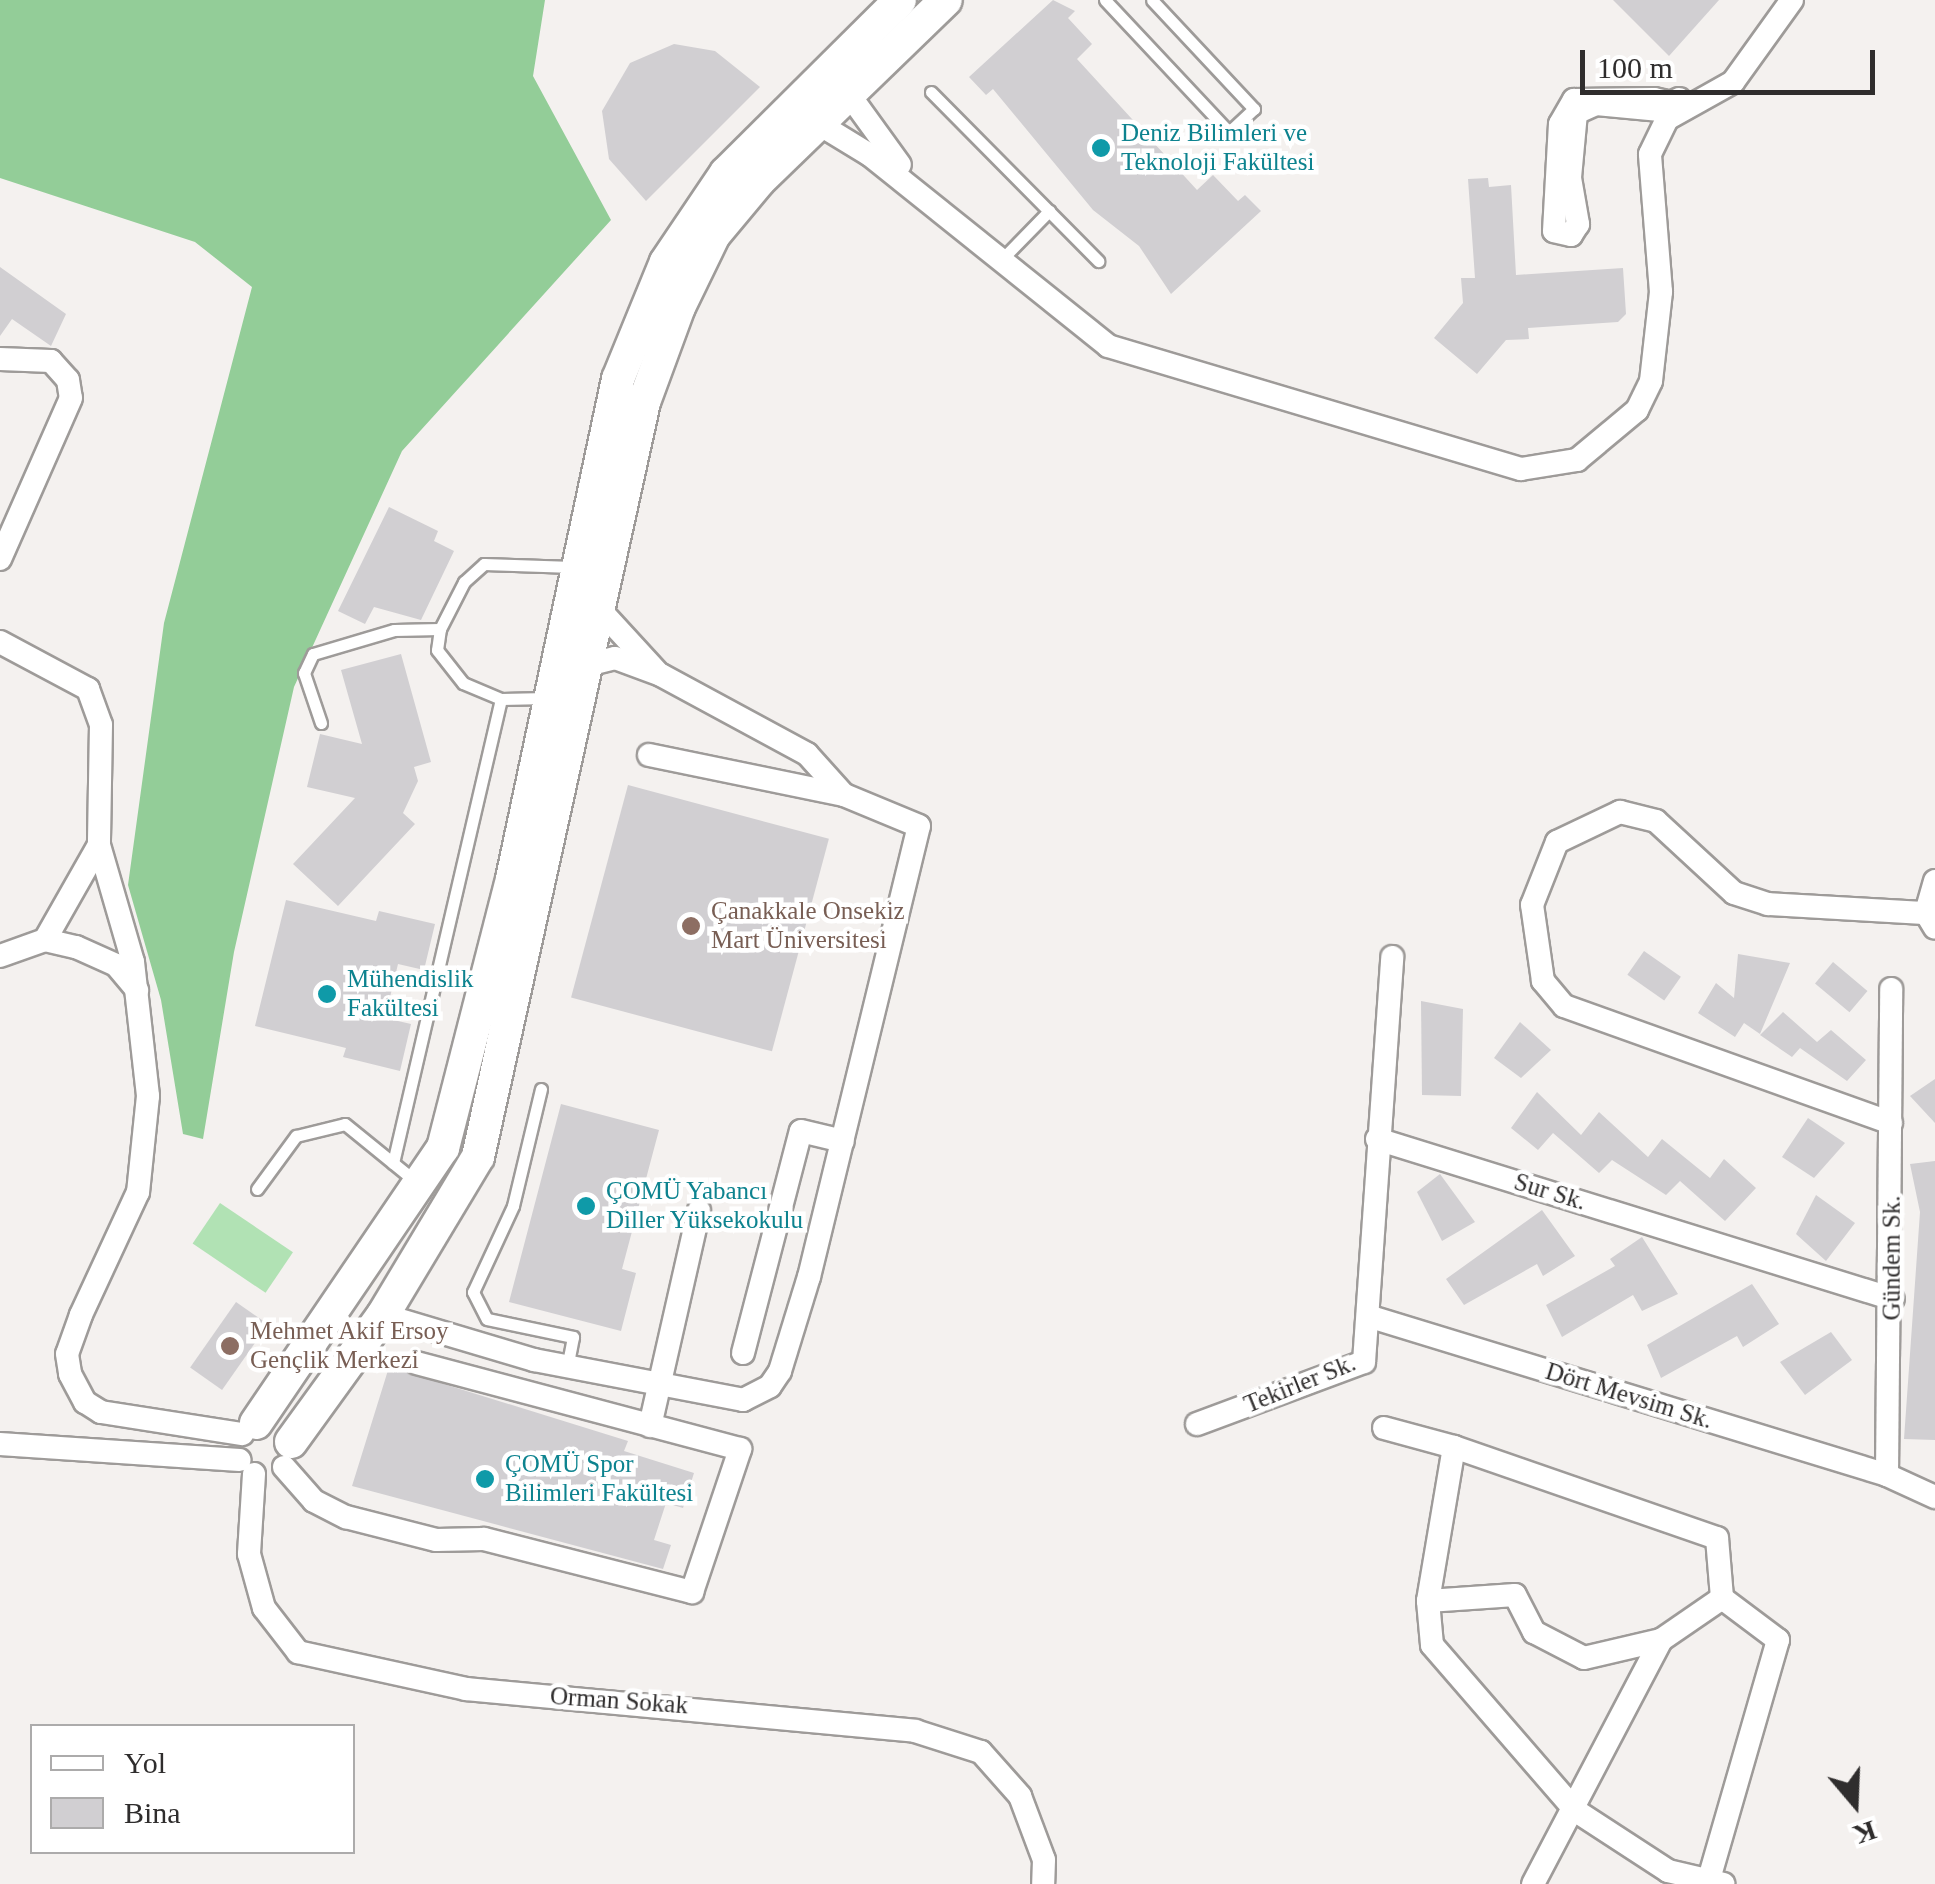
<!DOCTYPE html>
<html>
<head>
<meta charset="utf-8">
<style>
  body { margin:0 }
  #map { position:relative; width:1935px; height:1884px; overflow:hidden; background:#f4f1ef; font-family:Georgia,serif }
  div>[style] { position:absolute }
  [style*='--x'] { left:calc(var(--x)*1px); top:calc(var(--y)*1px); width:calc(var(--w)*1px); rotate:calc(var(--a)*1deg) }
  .green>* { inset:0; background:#b1e2b4; transform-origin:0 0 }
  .forest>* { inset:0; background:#93cd98 }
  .building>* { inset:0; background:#d1cfd2; transform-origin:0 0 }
  .roads { filter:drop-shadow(2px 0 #9e9b99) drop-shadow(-2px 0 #9e9b99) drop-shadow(0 2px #9e9b99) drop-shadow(0 -2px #9e9b99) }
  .lane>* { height:11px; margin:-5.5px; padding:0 5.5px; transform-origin:5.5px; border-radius:5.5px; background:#fff }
  .street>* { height:22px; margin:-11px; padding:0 11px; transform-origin:11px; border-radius:11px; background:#fff }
  .secondary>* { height:32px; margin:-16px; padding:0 16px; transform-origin:16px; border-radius:16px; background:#fff }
  .dots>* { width:28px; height:28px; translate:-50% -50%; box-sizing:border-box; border:5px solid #fff; border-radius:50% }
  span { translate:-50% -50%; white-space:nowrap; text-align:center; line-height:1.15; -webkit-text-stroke:9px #fff; paint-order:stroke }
  .culture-label { font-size:25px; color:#0d838f }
  .left { translate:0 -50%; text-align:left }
  .education-label { font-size:25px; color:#785e54 }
  .street-label { font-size:25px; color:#2f2d2d }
  .legend { position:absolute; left:30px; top:1724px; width:325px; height:130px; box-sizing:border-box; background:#fff; border:2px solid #acabab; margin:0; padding:12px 18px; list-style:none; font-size:30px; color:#2f2d2d }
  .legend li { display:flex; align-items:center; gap:20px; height:50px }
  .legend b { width:50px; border:2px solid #acabab }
  .north { position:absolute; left:1805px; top:1754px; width:100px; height:100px; -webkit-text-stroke:8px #fff; paint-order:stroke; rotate:161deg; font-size:28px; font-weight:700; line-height:40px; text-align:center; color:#2f2d2d }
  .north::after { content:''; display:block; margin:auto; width:35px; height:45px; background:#2f2d2d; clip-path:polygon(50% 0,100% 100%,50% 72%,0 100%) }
  .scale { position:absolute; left:1580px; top:50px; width:295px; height:45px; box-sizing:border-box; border:5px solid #2f2d2d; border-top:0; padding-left:12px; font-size:30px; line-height:35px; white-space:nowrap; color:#2f2d2d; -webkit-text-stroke:8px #fff; paint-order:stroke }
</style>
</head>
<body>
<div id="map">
  <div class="green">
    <div style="left:220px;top:1203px;width:88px;height:49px;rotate:34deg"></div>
  </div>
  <div class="forest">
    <div style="clip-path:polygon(0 0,545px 0,533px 76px,611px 220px,402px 451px,294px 687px,234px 952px,203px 1139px,183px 1134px,161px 1000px,128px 885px,164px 623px,252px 287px,195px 242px,0 178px)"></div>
  </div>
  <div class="building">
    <div style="clip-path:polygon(1053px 0,1075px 11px,1068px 18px,1092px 44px,1077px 59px,1197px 190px,1213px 175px,1238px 201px,1245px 195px,1261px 211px,1171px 294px,1139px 246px,1093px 210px,993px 89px,986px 95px,969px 77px)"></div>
    <div style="clip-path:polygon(1613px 0,1719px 0,1669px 56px)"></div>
    <div style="clip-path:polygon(674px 44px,715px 51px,760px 87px,646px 201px,609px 159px,602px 111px,630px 63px)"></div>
    <div style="clip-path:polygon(1488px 178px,1489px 187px,1511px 185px,1516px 275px,1623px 268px,1626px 314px,1618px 322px,1528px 328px,1529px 339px,1506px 340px,1477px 374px,1434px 338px,1463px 303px,1461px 278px,1475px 278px,1468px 179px)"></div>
    <div style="clip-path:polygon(0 267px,66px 314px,51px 346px,12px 319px,0 336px)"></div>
    <div style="clip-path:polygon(389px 507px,438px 531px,434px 541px,454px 551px,421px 620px,374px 607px,365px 624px,338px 611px)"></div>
    <div style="clip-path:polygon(401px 654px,431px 762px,414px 767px,418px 781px,403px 813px,415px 824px,338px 906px,293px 864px,355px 798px,307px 787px,320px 734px,362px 744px,341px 670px)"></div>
    <div style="left:628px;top:785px;width:208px;height:220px;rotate:15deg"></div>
    <div style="clip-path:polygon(286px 900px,376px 921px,379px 911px,435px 924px,424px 970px,398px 964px,385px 1018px,411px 1024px,400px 1071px,343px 1057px,346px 1048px,255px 1026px)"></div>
    <div style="left:1644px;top:951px;width:45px;height:29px;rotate:35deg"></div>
    <div style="clip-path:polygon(1738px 954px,1790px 963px,1760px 1034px,1744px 1023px,1735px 1037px,1698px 1013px,1716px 983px,1734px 998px)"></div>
    <div style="left:1833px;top:962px;width:45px;height:28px;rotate:40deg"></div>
    <div style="clip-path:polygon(1421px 1001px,1463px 1009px,1461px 1096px,1422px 1095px)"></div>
    <div style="clip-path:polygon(1783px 1012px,1817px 1042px,1831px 1030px,1866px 1060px,1847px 1081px,1800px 1048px,1792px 1057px,1760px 1035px)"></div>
    <div style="clip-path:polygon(1520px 1022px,1551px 1050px,1521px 1078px,1494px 1058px)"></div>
    <div style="clip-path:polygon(1935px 1079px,1935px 1123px,1910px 1096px)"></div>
    <div style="clip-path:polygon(1537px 1092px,1581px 1135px,1599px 1112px,1648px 1157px,1662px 1139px,1710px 1178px,1724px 1159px,1756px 1188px,1725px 1221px,1680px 1181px,1666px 1195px,1612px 1160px,1599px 1173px,1553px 1133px,1538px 1150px,1511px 1128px)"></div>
    <div style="clip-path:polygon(561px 1104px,659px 1130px,622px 1269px,636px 1273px,621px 1331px,509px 1302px)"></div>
    <div style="clip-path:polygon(1808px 1118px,1845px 1143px,1814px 1178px,1782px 1157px)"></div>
    <div style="clip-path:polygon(1935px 1161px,1935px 1440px,1904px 1439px,1920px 1212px,1910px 1164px)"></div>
    <div style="clip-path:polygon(1440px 1174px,1475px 1222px,1442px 1241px,1417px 1192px)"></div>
    <div style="clip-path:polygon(1816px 1195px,1855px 1223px,1826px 1261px,1796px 1234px)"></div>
    <div style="clip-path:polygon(1542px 1210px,1575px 1256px,1543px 1276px,1537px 1264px,1464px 1305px,1446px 1279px)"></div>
    <div style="clip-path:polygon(1642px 1237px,1678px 1294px,1642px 1311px,1633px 1295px,1562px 1337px,1546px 1305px,1615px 1266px,1610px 1259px)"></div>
    <div style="clip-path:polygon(1752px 1284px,1779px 1324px,1743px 1347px,1737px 1336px,1661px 1378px,1647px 1345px)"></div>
    <div style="left:236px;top:1302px;width:39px;height:80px;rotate:35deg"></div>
    <div style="clip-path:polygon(1831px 1332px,1852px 1360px,1805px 1395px,1780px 1362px)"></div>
    <div style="clip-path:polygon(389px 1367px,628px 1441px,624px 1451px,694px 1473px,683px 1508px,666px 1503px,654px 1540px,671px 1545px,663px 1569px,352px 1486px)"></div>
  </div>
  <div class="roads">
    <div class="lane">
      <div style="--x:1105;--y:0;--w:181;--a:46.8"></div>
      <div style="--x:1229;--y:132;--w:34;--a:-43"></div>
      <div style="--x:1254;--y:109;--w:149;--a:-133.1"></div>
      <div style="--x:931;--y:92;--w:238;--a:45.3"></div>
      <div style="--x:1006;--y:255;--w:62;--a:-45.7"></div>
      <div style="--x:547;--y:698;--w:46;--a:178.8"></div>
      <div style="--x:501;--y:699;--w:41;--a:-157.2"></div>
      <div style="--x:463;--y:683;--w:42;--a:-128.2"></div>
      <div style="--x:437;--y:650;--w:21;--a:-82"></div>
      <div style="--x:440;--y:629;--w:53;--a:-62.9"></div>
      <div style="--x:464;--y:582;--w:27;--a:-42"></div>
      <div style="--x:484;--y:564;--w:89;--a:1.9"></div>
      <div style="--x:321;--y:723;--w:53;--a:-108.8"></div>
      <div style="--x:304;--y:673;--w:21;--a:-65"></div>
      <div style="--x:313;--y:654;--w:84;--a:-16.5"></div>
      <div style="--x:394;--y:630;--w:46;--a:-1.2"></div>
      <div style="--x:541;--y:1089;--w:120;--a:103.5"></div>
      <div style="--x:513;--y:1206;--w:95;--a:114.9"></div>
      <div style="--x:473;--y:1292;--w:30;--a:63"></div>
      <div style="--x:487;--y:1319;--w:88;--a:11.8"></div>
      <div style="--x:573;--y:1337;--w:31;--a:101"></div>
      <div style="--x:393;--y:1163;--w:476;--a:-76.9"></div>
      <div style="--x:257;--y:1189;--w:66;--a:-53.7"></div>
      <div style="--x:296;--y:1136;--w:50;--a:-13.8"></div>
      <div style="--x:345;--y:1124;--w:89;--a:39.1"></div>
    </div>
    <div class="street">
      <div style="--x:840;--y:82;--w:102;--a:54.1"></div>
      <div style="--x:1679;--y:99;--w:9;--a:153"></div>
      <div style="--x:1671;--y:103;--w:13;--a:148"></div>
      <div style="--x:1660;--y:110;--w:64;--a:-174.6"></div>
      <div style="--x:1596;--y:104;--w:22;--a:156"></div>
      <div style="--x:1576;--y:113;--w:65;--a:95.3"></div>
      <div style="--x:1570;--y:178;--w:47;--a:80.1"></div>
      <div style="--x:1578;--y:224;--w:13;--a:122"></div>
      <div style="--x:1571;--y:235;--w:17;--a:-167"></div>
      <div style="--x:1554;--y:231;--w:107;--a:-86.8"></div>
      <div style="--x:1560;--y:124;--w:28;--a:-60"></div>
      <div style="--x:1574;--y:100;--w:80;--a:-0.7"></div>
      <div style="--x:1654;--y:99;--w:17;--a:13"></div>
      <div style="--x:1671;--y:103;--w:11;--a:45"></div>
      <div style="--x:806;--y:116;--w:75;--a:31.4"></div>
      <div style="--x:870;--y:155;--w:305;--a:38.7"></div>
      <div style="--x:1108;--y:346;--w:431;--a:16.6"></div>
      <div style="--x:1521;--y:469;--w:57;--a:-9.1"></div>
      <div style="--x:1577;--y:460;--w:78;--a:-39.8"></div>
      <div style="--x:1637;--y:410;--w:32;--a:-64"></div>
      <div style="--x:1651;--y:381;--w:90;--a:-83.6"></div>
      <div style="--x:1661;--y:292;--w:138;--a:-94.6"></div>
      <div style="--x:1650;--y:154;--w:39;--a:-64"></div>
      <div style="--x:1667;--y:119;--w:76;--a:-29.3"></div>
      <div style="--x:1733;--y:82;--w:101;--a:-54.3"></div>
      <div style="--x:0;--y:359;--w:51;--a:2.2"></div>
      <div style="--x:51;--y:361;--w:25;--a:48"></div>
      <div style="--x:68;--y:380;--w:18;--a:81"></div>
      <div style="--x:71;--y:398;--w:176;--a:113.8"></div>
      <div style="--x:601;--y:611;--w:84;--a:47.4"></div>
      <div style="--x:0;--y:642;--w:100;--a:28.1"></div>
      <div style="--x:88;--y:689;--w:38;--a:70"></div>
      <div style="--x:101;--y:725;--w:120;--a:91"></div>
      <div style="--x:99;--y:845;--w:122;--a:73.8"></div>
      <div style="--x:133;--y:962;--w:135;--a:83.6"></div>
      <div style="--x:148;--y:1096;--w:97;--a:95.9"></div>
      <div style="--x:138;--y:1192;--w:136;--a:114.9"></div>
      <div style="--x:81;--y:1315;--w:41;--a:109.7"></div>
      <div style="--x:67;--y:1354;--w:20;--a:81"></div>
      <div style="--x:70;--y:1374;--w:32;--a:62"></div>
      <div style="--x:85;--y:1402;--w:19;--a:32"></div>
      <div style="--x:101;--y:1412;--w:143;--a:8.9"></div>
      <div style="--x:649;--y:755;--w:199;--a:11.6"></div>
      <div style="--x:1935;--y:881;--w:33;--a:106"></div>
      <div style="--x:1926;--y:913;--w:17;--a:59"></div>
      <div style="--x:45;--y:940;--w:109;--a:-60.4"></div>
      <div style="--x:0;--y:956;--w:48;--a:-19.6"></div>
      <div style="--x:45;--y:940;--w:32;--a:13"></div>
      <div style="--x:76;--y:947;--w:44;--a:24.2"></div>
      <div style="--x:116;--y:965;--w:33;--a:50"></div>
      <div style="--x:1891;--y:1123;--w:347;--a:-160.3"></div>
      <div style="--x:1564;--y:1006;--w:33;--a:-130"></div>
      <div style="--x:1543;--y:981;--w:77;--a:-98.2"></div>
      <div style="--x:1532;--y:905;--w:68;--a:-68.4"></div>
      <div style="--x:1557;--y:842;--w:70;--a:-25.5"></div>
      <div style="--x:1620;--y:812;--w:37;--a:14"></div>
      <div style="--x:1656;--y:821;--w:106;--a:42.7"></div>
      <div style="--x:1734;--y:893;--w:36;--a:18"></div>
      <div style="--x:1768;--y:904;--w:158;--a:3.3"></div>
      <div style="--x:1377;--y:1139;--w:540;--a:17.23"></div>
      <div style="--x:383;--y:1315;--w:158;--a:16.6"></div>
      <div style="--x:534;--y:1360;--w:213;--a:10.8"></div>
      <div style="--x:743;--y:1400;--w:30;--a:-27"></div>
      <div style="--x:770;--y:1386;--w:18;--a:-56"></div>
      <div style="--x:780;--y:1371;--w:98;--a:-72.9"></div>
      <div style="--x:809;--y:1277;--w:464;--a:-76.3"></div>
      <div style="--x:919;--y:826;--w:81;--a:-157.5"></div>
      <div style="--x:844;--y:795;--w:55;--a:-132.1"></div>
      <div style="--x:807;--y:754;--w:166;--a:-151.6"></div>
      <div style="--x:661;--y:675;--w:49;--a:-159.7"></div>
      <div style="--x:615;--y:658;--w:29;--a:166"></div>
      <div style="--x:1371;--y:1317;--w:540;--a:17.02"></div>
      <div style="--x:1887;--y:1475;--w:53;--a:24.6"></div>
      <div style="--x:743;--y:1353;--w:229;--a:-75.4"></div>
      <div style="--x:801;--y:1131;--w:43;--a:13.4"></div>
      <div style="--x:1197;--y:1424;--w:178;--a:-20.4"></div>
      <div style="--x:1364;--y:1362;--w:406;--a:-86"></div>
      <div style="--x:650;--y:1426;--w:221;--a:-77.2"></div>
      <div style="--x:1384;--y:1428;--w:73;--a:15.2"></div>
      <div style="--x:1454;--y:1447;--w:156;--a:99.6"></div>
      <div style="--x:1428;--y:1601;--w:44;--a:84.8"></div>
      <div style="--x:1432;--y:1645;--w:220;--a:49.1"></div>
      <div style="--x:1576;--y:1811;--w:110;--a:33.1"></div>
      <div style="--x:1668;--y:1871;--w:57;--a:13.1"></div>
      <div style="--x:0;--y:1444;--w:240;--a:3.8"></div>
      <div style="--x:1454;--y:1447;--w:278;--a:19.1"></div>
      <div style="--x:1717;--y:1538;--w:60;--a:85.2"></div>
      <div style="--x:1722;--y:1598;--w:70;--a:36.9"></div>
      <div style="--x:1778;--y:1640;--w:245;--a:106.1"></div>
      <div style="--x:284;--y:1467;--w:45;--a:48.6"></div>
      <div style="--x:314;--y:1501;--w:36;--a:27"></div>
      <div style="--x:346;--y:1517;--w:93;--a:14.3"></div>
      <div style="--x:436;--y:1540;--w:48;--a:-1.2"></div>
      <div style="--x:484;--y:1539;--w:215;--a:14.3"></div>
      <div style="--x:692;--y:1592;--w:151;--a:-71.4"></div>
      <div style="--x:740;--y:1449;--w:334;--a:-165.1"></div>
      <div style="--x:254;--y:1474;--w:80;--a:93.6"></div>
      <div style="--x:249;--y:1554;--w:56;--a:74.5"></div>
      <div style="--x:264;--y:1608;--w:56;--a:52.3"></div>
      <div style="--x:298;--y:1652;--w:172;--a:12.4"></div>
      <div style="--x:466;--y:1689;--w:451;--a:5.3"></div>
      <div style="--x:915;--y:1731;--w:69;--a:17.7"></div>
      <div style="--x:981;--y:1752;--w:59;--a:48.4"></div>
      <div style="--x:1020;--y:1796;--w:68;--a:69.4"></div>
      <div style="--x:1044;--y:1860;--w:24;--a:92"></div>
      <div style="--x:1887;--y:1475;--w:486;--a:-89.5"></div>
      <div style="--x:1428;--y:1601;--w:87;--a:-3.9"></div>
      <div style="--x:1515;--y:1595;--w:42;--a:62.8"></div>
      <div style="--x:1534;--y:1632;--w:56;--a:27.5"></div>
      <div style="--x:1584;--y:1658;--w:79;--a:-13.2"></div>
      <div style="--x:1533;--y:1884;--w:276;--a:-62.3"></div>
      <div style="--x:1661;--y:1640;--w:74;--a:-34.5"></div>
    </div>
    <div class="secondary">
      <div style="--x:256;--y:1423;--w:333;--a:-55.8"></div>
      <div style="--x:443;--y:1148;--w:278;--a:-75.6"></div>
      <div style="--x:512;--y:879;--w:511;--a:-78.03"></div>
      <div style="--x:618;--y:379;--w:126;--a:-67.7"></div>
      <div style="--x:666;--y:262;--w:107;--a:-56"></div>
      <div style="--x:726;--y:173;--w:245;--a:-44.8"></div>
      <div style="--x:291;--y:1442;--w:157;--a:-54.1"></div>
      <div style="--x:383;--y:1315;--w:184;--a:-59"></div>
      <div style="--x:478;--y:1157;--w:773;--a:-77.6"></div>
      <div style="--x:644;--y:402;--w:101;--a:-69.8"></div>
      <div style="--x:679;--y:307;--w:80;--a:-64.1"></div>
      <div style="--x:714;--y:235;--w:70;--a:-50.2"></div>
      <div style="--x:759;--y:181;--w:260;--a:-44.1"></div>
    </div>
  </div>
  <div class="dots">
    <div style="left:1101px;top:148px;background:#0f9aa8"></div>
    <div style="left:691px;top:926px;background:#8d6e63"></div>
    <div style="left:327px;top:994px;background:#0f9aa8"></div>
    <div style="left:586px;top:1206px;background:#0f9aa8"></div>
    <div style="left:230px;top:1346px;background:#8d6e63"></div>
    <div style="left:485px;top:1479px;background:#0f9aa8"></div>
  </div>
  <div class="culture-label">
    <span class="left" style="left:1121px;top:148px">Deniz Bilimleri ve<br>Teknoloji Fakültesi</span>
    <span class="left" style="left:347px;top:994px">Mühendislik<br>Fakültesi</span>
    <span class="left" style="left:606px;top:1206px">ÇOMÜ Yabancı<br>Diller Yüksekokulu</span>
    <span class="left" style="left:505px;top:1479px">ÇOMÜ Spor<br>Bilimleri Fakültesi</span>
  </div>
  <div class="education-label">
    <span class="left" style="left:711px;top:926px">Çanakkale Onsekiz<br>Mart Üniversitesi</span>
    <span class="left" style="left:250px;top:1346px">Mehmet Akif Ersoy<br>Gençlik Merkezi</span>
  </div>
  <div class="street-label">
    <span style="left:1550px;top:1192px;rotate:17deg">Sur Sk.</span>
    <span style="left:1892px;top:1258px;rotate:-90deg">Gündem Sk.</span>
    <span style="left:1300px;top:1384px;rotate:-22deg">Tekirler Sk.</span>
    <span style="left:1629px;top:1396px;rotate:17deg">Dört Mevsim Sk.</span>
    <span style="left:619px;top:1701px;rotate:4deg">Orman Sokak</span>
  </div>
  <ul class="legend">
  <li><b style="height:12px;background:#fff"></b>Yol</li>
  <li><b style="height:28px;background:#d1cfd2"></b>Bina</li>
  </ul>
  <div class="north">K</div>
  <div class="scale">100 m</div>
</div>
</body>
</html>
